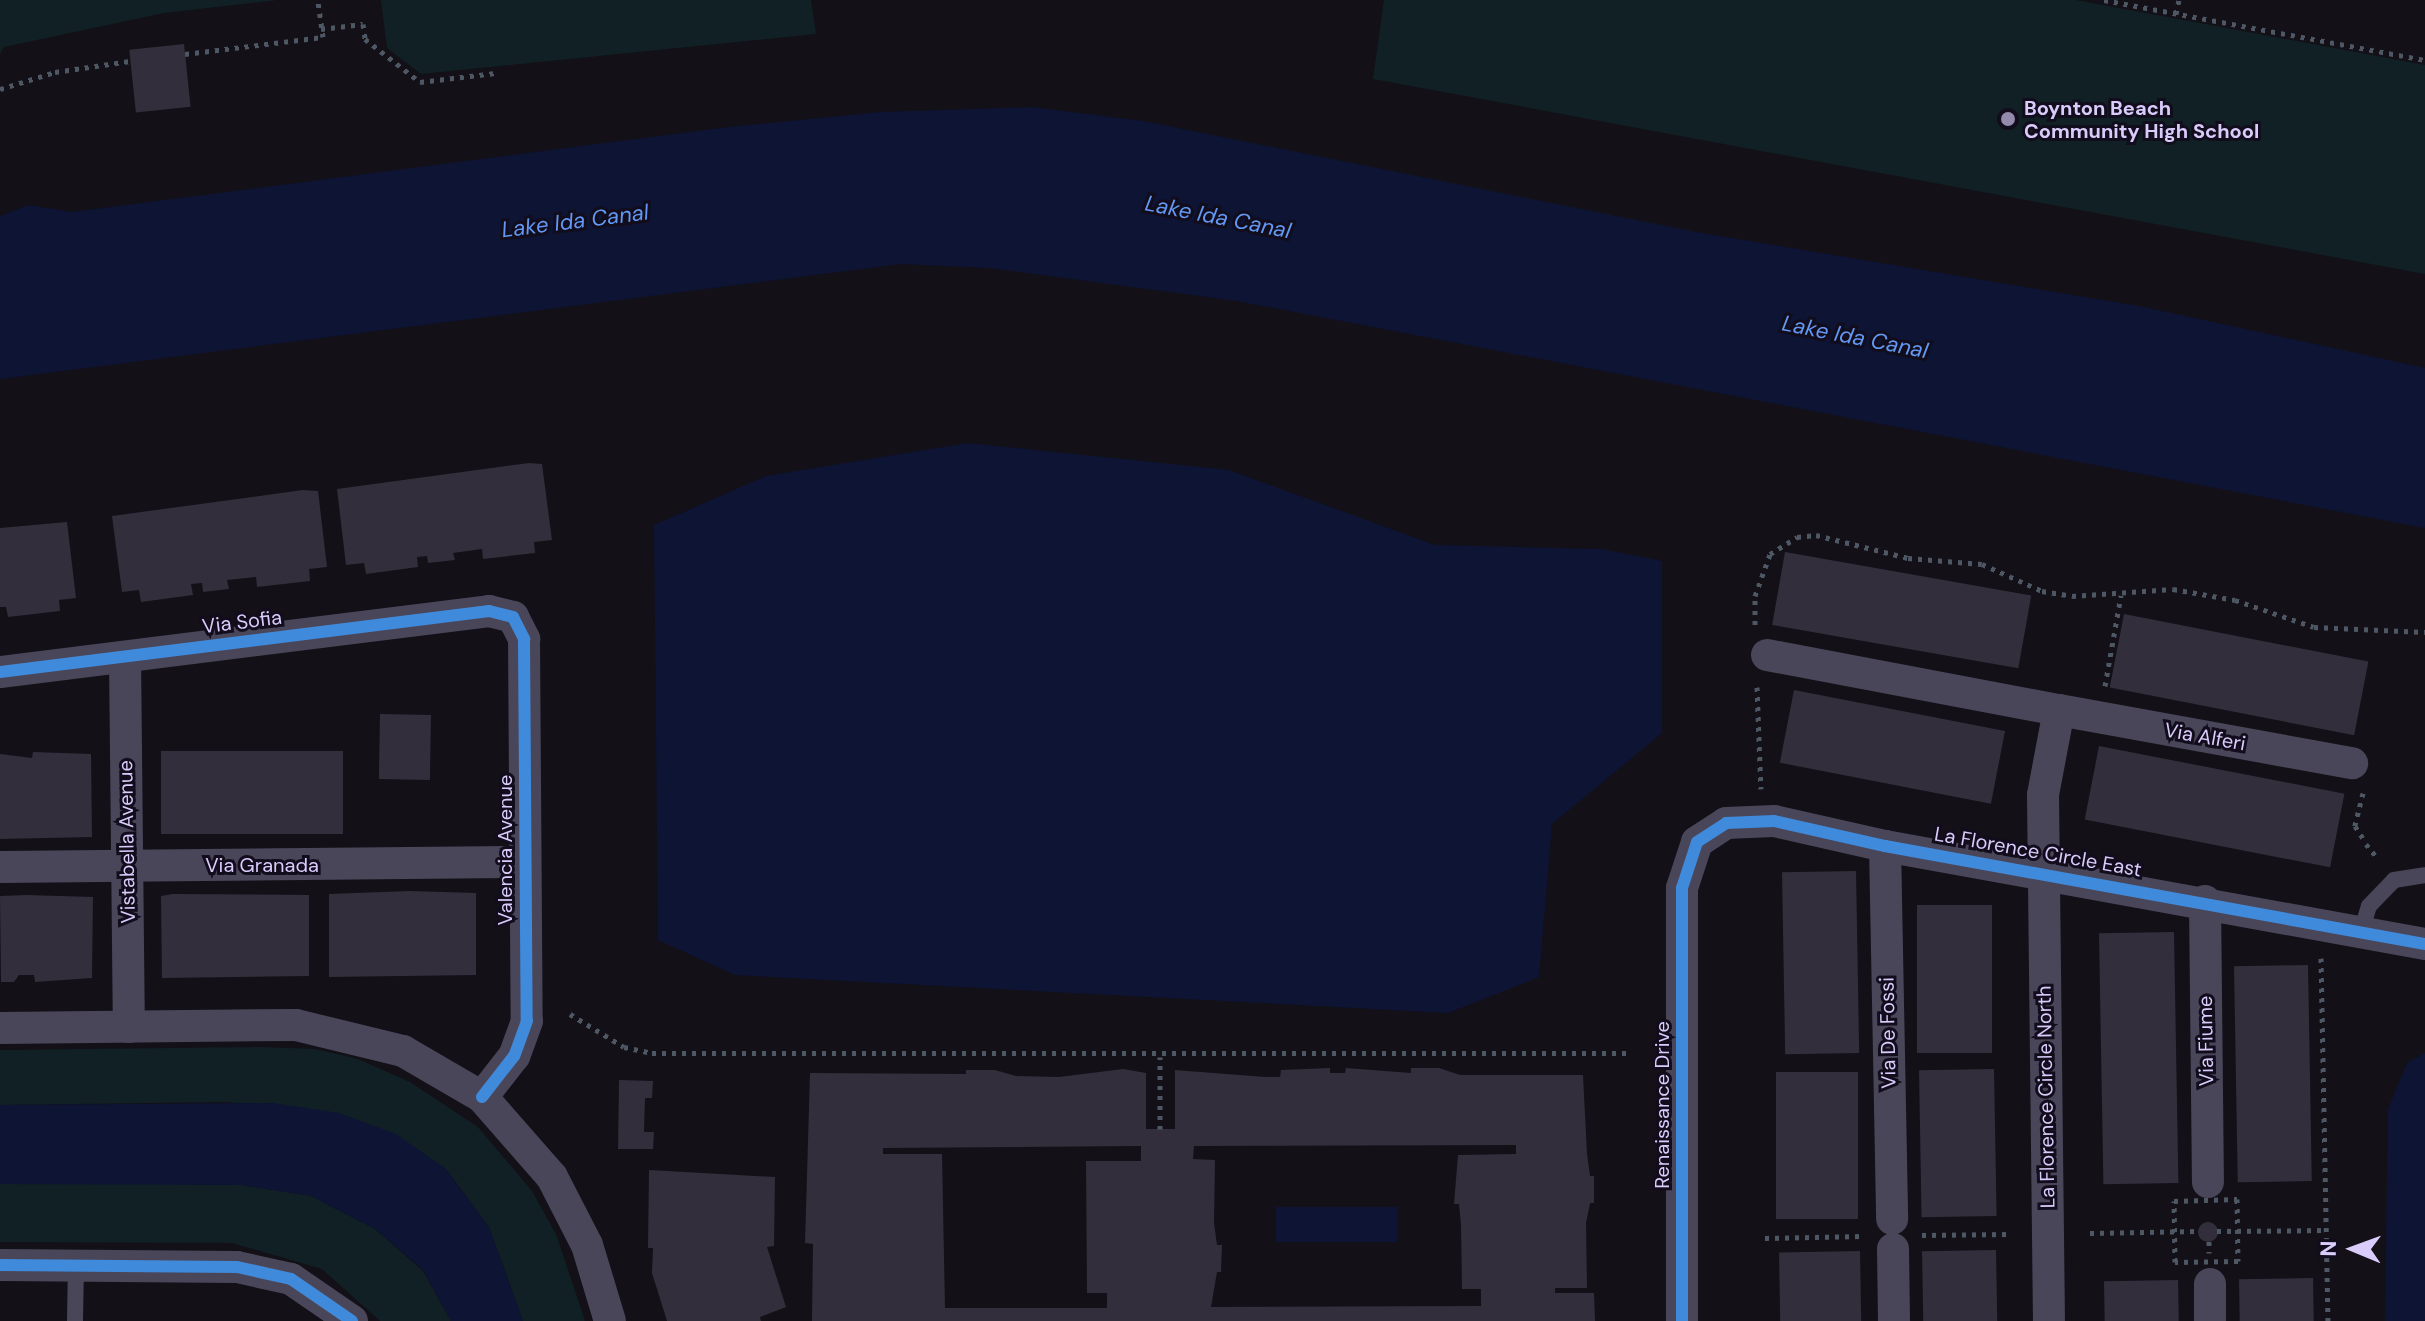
<!DOCTYPE html>
<html>
<head>
<meta charset="utf-8">
<style>
  body { margin:0 }
  #map { position:relative; width:2425px; height:1321px; overflow:hidden; background:#131018; font-family:"DM Sans",sans-serif }
  div>[style] { position:absolute }
  [style*='--x'] { left:calc(var(--x)*1px); top:calc(var(--y)*1px); width:calc(var(--w)*1px); rotate:calc(var(--a)*1deg) }
  .green>* { inset:0; background:#102024 }
  .water>* { inset:0; background:#0d1434; transform-origin:0 0 }
  .building>* { inset:0; background:#322e3b; transform-origin:0 0 }
  .round { border-radius:50% }
  .path>* { height:5px; margin-top:-2.5px; transform-origin:0; background:repeating-linear-gradient(90deg,#4e5764 0 4px,transparent 0 10px) }
  .lane>* { height:16px; margin:-8px; padding:0 8px; transform-origin:8px; border-radius:8px; background:#494659 }
  .street>* { height:32px; margin:-16px; padding:0 16px; transform-origin:16px; border-radius:16px; background:#494659 }
  .cycleway>* { height:12px; margin:-6px; padding:0 6px; transform-origin:6px; border-radius:6px; background:#408adc }
  .dots>* { width:22px; height:22px; translate:-50% -50%; box-sizing:border-box; border:4px solid #120d1c; border-radius:50% }
  span { translate:-50% -50%; white-space:nowrap; text-align:center; line-height:1.15; -webkit-text-stroke:6px #120d1c; paint-order:stroke }
  .poi-label { font-size:20px; color:#d9ccfb; font-weight:700 }
  .left { translate:0 -50%; text-align:left }
  .street-label { font-size:20px; color:#d9ccfb }
  .water-label { font-size:22px; color:#6298f4; font-style:italic }
  .north { position:absolute; left:2313px; top:1209px; width:80px; height:80px; -webkit-text-stroke:6px #120d1c; paint-order:stroke; rotate:271deg; font-size:22px; font-weight:700; line-height:32px; text-align:center; color:#d9ccfb }
  .north::after { content:''; display:block; margin:auto; width:28px; height:36px; background:#d9ccfb; clip-path:polygon(50% 0,100% 100%,50% 72%,0 100%) }
</style>
</head>
<body>
<div id="map">
  <div class="green">
    <div style="clip-path:polygon(0 0,278px 0,164px 13px,4px 47px,0 54px)"></div>
    <div style="clip-path:polygon(381px 0,811px 0,816px 34px,421px 74px,387px 48px)"></div>
    <div style="clip-path:polygon(1384px 0,2076px 0,2425px 65px,2425px 274px,1373px 79px)"></div>
    <div style="clip-path:polygon(263px 1047px,315px 1049px,358px 1059px,410px 1082px,478px 1127px,532px 1191px,556px 1234px,585px 1321px,523px 1321px,489px 1227px,446px 1169px,339px 1113px,226px 1102px,0 1105px,0 1050px)"></div>
    <div style="clip-path:polygon(95px 1182px,241px 1185px,311px 1196px,375px 1229px,423px 1271px,451px 1321px,380px 1321px,322px 1269px,232px 1243px,0 1242px,0 1184px)"></div>
  </div>
  <div class="water">
    <div style="clip-path:polygon(1032px 107px,1143px 121px,1696px 232px,2139px 306px,2425px 368px,2425px 528px,1237px 301px,989px 268px,901px 264px,0 379px,0 216px,29px 205px,72px 212px,729px 127px,881px 112px)"></div>
    <div style="clip-path:polygon(968px 443px,1229px 470px,1435px 545px,1601px 549px,1662px 561px,1662px 733px,1552px 824px,1539px 977px,1448px 1013px,735px 975px,658px 940px,654px 525px,766px 476px)"></div>
    <div style="clip-path:polygon(2425px 1053px,2425px 1321px,2385px 1321px,2388px 1109px,2407px 1063px)"></div>
    <div style="clip-path:polygon(273px 1103px,339px 1113px,396px 1134px,446px 1169px,489px 1227px,523px 1321px,451px 1321px,423px 1270px,375px 1229px,311px 1196px,241px 1185px,0 1184px,0 1105px)"></div>
    <div style="left:1276px;top:1207px;width:121px;height:35px"></div>
  </div>
  <div class="building">
    <div style="left:184px;top:44px;width:63px;height:55px;rotate:84deg"></div>
    <div style="clip-path:polygon(529px 463px,542px 464px,552px 540px,534px 542px,535px 553px,483px 559px,482px 549px,453px 553px,455px 560px,428px 563px,427px 556px,417px 557px,418px 567px,366px 574px,364px 563px,346px 565px,337px 489px)"></div>
    <div style="clip-path:polygon(303px 490px,318px 491px,327px 567px,309px 569px,310px 581px,257px 587px,256px 577px,227px 580px,229px 589px,203px 592px,202px 583px,191px 584px,193px 595px,141px 602px,139px 590px,122px 592px,112px 516px)"></div>
    <div style="clip-path:polygon(67px 522px,76px 598px,59px 600px,60px 611px,8px 617px,6px 607px,0 607px,0 528px)"></div>
    <div style="left:1785px;top:552px;width:250px;height:74px;rotate:10deg"></div>
    <div style="left:2124px;top:614px;width:249px;height:75px;rotate:11deg"></div>
    <div style="left:1794px;top:690px;width:215px;height:74px;rotate:11deg"></div>
    <div style="left:380px;top:714px;width:51px;height:65px;rotate:1deg"></div>
    <div style="left:2099px;top:746px;width:250px;height:75px;rotate:11deg"></div>
    <div style="left:343px;top:751px;width:83px;height:182px;rotate:90deg"></div>
    <div style="clip-path:polygon(33px 752px,91px 754px,92px 837px,0 839px,0 754px,32px 758px)"></div>
    <div style="left:1856px;top:871px;width:182px;height:74px;rotate:89deg"></div>
    <div style="clip-path:polygon(409px 891px,476px 893px,476px 975px,329px 977px,329px 894px)"></div>
    <div style="clip-path:polygon(173px 894px,309px 895px,309px 976px,162px 978px,161px 896px)"></div>
    <div style="clip-path:polygon(26px 895px,93px 897px,92px 978px,35px 982px,34px 975px,19px 975px,14px 982px,1px 982px,0 896px)"></div>
    <div style="left:1992px;top:905px;width:148px;height:75px;rotate:90deg"></div>
    <div style="left:2174px;top:932px;width:251px;height:75px;rotate:89deg"></div>
    <div style="left:2308px;top:965px;width:216px;height:74px;rotate:89deg"></div>
    <div style="clip-path:polygon(evenodd,1330px 1068px,1330px 1073px,1345px 1073px,1346px 1068px,1411px 1073px,1411px 1068px,1439px 1068px,1460px 1075px,1583px 1075px,1587px 1154px,1590px 1176px,1594px 1176px,1594px 1203px,1590px 1203px,1586px 1223px,1587px 1288px,1555px 1288px,1555px 1293px,1594px 1293px,1595px 1321px,812px 1321px,813px 1244px,805px 1243px,810px 1073px,966px 1074px,966px 1070px,995px 1070px,1016px 1076px,1059px 1077px,1123px 1069px,1146px 1073px,1146px 1129px,1175px 1129px,1175px 1070px,1265px 1077px,1280px 1077px,1281px 1070px,1330px 1068px,1516px 1145px,1516px 1154px,1458px 1155px,1454px 1204px,1459px 1204px,1461px 1225px,1462px 1289px,1481px 1289px,1481px 1306px,1211px 1307px,1217px 1272px,1221px 1272px,1222px 1245px,1217px 1245px,1214px 1223px,1215px 1160px,1193px 1159px,1194px 1146px,1516px 1145px,1330px 1068px,1141px 1146px,1141px 1161px,1086px 1161px,1087px 1293px,1107px 1293px,1107px 1308px,945px 1308px,942px 1154px,883px 1154px,883px 1148px,1141px 1146px)"></div>
    <div style="left:1994px;top:1069px;width:147px;height:75px;rotate:89deg"></div>
    <div style="left:1858px;top:1072px;width:147px;height:82px;rotate:90deg"></div>
    <div style="clip-path:polygon(619px 1080px,653px 1081px,652px 1098px,645px 1098px,644px 1132px,654px 1132px,653px 1149px,618px 1149px)"></div>
    <div style="clip-path:polygon(649px 1170px,775px 1177px,774px 1246px,767px 1247px,786px 1307px,760px 1317px,761px 1321px,667px 1321px,652px 1273px,653px 1248px,648px 1248px)"></div>
    <div class="round" style="left:2198px;top:1222px;width:20px;height:20px"></div>
    <div style="left:1996px;top:1250px;width:71px;height:74px;rotate:89deg"></div>
    <div style="left:1860px;top:1251px;width:70px;height:81px;rotate:89deg"></div>
    <div style="left:2313px;top:1278px;width:43px;height:74px;rotate:89deg"></div>
    <div style="left:2178px;top:1280px;width:41px;height:74px;rotate:89deg"></div>
  </div>
  <div class="path">
    <div style="--x:2104;--y:0;--w:327;--a:10.6"></div>
    <div style="--x:2176;--y:14;--w:14;--a:-78"></div>
    <div style="--x:321;--y:29;--w:42;--a:-6.8"></div>
    <div style="--x:363;--y:24;--w:15;--a:82"></div>
    <div style="--x:365;--y:39;--w:70;--a:38"></div>
    <div style="--x:420;--y:82;--w:76;--a:-6.8"></div>
    <div style="--x:185;--y:54;--w:139;--a:-7"></div>
    <div style="--x:323;--y:37;--w:37;--a:-98"></div>
    <div style="--x:0;--y:89;--w:58;--a:-17.2"></div>
    <div style="--x:55;--y:72;--w:76;--a:-8.3"></div>
    <div style="--x:1755;--y:625;--w:29;--a:-90"></div>
    <div style="--x:1755;--y:596;--w:45;--a:-70.3"></div>
    <div style="--x:1770;--y:554;--w:32;--a:-32"></div>
    <div style="--x:1797;--y:537;--w:19;--a:-6"></div>
    <div style="--x:1816;--y:535;--w:95;--a:14"></div>
    <div style="--x:1908;--y:558;--w:74;--a:4.6"></div>
    <div style="--x:1982;--y:564;--w:66;--a:24.2"></div>
    <div style="--x:2042;--y:591;--w:30;--a:9"></div>
    <div style="--x:2072;--y:596;--w:101;--a:-4"></div>
    <div style="--x:2173;--y:589;--w:63;--a:10.1"></div>
    <div style="--x:2235;--y:600;--w:83;--a:18.9"></div>
    <div style="--x:2314;--y:627;--w:111;--a:2.6"></div>
    <div style="--x:2105;--y:686;--w:92;--a:-80"></div>
    <div style="--x:1757;--y:687;--w:102;--a:87.8"></div>
    <div style="--x:2363;--y:793;--w:34;--a:104"></div>
    <div style="--x:2355;--y:826;--w:17;--a:57"></div>
    <div style="--x:2366;--y:844;--w:19;--a:51"></div>
    <div style="--x:2321;--y:958;--w:363;--a:88.9"></div>
    <div style="--x:570;--y:1014;--w:63;--a:31.4"></div>
    <div style="--x:624;--y:1047;--w:29;--a:12"></div>
    <div style="--x:652;--y:1053;--w:974;--a:0"></div>
    <div style="--x:1160;--y:1129;--w:72;--a:-90"></div>
    <div style="--x:2237;--y:1199;--w:62;--a:89.1"></div>
    <div style="--x:2238;--y:1261;--w:63;--a:179.1"></div>
    <div style="--x:2175;--y:1262;--w:61;--a:-90.9"></div>
    <div style="--x:2174;--y:1201;--w:63;--a:-1.8"></div>
    <div style="--x:2217;--y:1231;--w:109;--a:-0.5"></div>
    <div style="--x:2090;--y:1233;--w:109;--a:-1.1"></div>
    <div style="--x:1922;--y:1235;--w:88;--a:-0.7"></div>
    <div style="--x:1765;--y:1238;--w:99;--a:-1.2"></div>
    <div style="--x:2209;--y:1241;--w:12;--a:90"></div>
  </div>
  <div class="lane">
    <div style="--x:2361;--y:932;--w:27;--a:-73"></div>
    <div style="--x:2369;--y:906;--w:36;--a:-46"></div>
    <div style="--x:2394;--y:880;--w:31;--a:-9"></div>
    <div style="--x:75;--y:1321;--w:55;--a:-89"></div>
  </div>
  <div class="street">
    <div style="--x:1767;--y:655;--w:297;--a:10.7"></div>
    <div style="--x:2059;--y:710;--w:86;--a:100.7"></div>
    <div style="--x:2043;--y:795;--w:526;--a:89.35"></div>
    <div style="--x:125;--y:657;--w:370;--a:89.4"></div>
    <div style="--x:0;--y:672;--w:493;--a:-7.1"></div>
    <div style="--x:489;--y:611;--w:25;--a:14"></div>
    <div style="--x:513;--y:617;--w:25;--a:63"></div>
    <div style="--x:524;--y:639;--w:382;--a:89.6"></div>
    <div style="--x:527;--y:1021;--w:37;--a:110"></div>
    <div style="--x:514;--y:1056;--w:52;--a:128"></div>
    <div style="--x:2059;--y:710;--w:298;--a:10.3"></div>
    <div style="--x:1885;--y:846;--w:373;--a:88.9"></div>
    <div style="--x:0;--y:867;--w:525;--a:-0.55"></div>
    <div style="--x:2205;--y:901;--w:281;--a:89.4"></div>
    <div style="--x:0;--y:1028;--w:296;--a:-0.6"></div>
    <div style="--x:296;--y:1025;--w:110;--a:13.7"></div>
    <div style="--x:403;--y:1051;--w:91;--a:30.2"></div>
    <div style="--x:482;--y:1097;--w:106;--a:48.8"></div>
    <div style="--x:552;--y:1177;--w:76;--a:62.8"></div>
    <div style="--x:587;--y:1245;--w:79;--a:73.2"></div>
    <div style="--x:1893;--y:1249;--w:72;--a:89.2"></div>
    <div style="--x:0;--y:1265;--w:237;--a:0.5"></div>
    <div style="--x:237;--y:1267;--w:55;--a:12.5"></div>
    <div style="--x:291;--y:1279;--w:74;--a:34.5"></div>
    <div style="--x:2210;--y:1284;--w:37;--a:90"></div>
    <div style="--x:1682;--y:1321;--w:433;--a:-90"></div>
    <div style="--x:1682;--y:888;--w:48;--a:-71.9"></div>
    <div style="--x:1697;--y:842;--w:35;--a:-33"></div>
    <div style="--x:1726;--y:823;--w:48;--a:-2.4"></div>
    <div style="--x:1774;--y:821;--w:114;--a:12.7"></div>
    <div style="--x:1885;--y:846;--w:549;--a:10.29"></div>
  </div>
  <div class="cycleway">
    <div style="--x:0;--y:672;--w:493;--a:-7.1"></div>
    <div style="--x:489;--y:611;--w:25;--a:14"></div>
    <div style="--x:513;--y:617;--w:25;--a:63"></div>
    <div style="--x:524;--y:639;--w:382;--a:89.6"></div>
    <div style="--x:527;--y:1021;--w:37;--a:110"></div>
    <div style="--x:514;--y:1056;--w:52;--a:128"></div>
    <div style="--x:0;--y:1265;--w:237;--a:0.5"></div>
    <div style="--x:237;--y:1267;--w:55;--a:12.5"></div>
    <div style="--x:291;--y:1279;--w:74;--a:34.5"></div>
    <div style="--x:1682;--y:1321;--w:433;--a:-90"></div>
    <div style="--x:1682;--y:888;--w:48;--a:-71.9"></div>
    <div style="--x:1697;--y:842;--w:35;--a:-33"></div>
    <div style="--x:1726;--y:823;--w:48;--a:-2.4"></div>
    <div style="--x:1774;--y:821;--w:114;--a:12.7"></div>
    <div style="--x:1885;--y:846;--w:549;--a:10.29"></div>
  </div>
  <div class="dots">
    <div style="left:2008px;top:119px;background:#948aac"></div>
  </div>
  <div class="poi-label">
    <span class="left" style="left:2024px;top:120px">Boynton Beach<br>Community High School</span>
  </div>
  <div class="street-label">
    <span style="left:242px;top:622px;rotate:-7deg">Via Sofia</span>
    <span style="left:2205px;top:737px;rotate:10deg">Via Alferi</span>
    <span style="left:127px;top:842px;rotate:-91deg">Vistabella Avenue</span>
    <span style="left:505px;top:850px;rotate:-90deg">Valencia Avenue</span>
    <span style="left:2038px;top:852px;rotate:10deg">La Florence Circle East</span>
    <span style="left:262px;top:865px">Via Granada</span>
    <span style="left:1888px;top:1033px;rotate:-91deg">Via De Fossi</span>
    <span style="left:2206px;top:1041px;rotate:-91deg">Via Fiume</span>
    <span style="left:2046px;top:1097px;rotate:-91deg">La Florence Circle North</span>
    <span style="left:1662px;top:1105px;rotate:-90deg">Renaissance Drive</span>
  </div>
  <div class="water-label">
    <span style="left:1218px;top:217px;rotate:11deg">Lake Ida Canal</span>
    <span style="left:575px;top:221px;rotate:-7deg">Lake Ida Canal</span>
    <span style="left:1855px;top:337px;rotate:11deg">Lake Ida Canal</span>
  </div>
  <div class="north">N</div>
</div>
</body>
</html>
